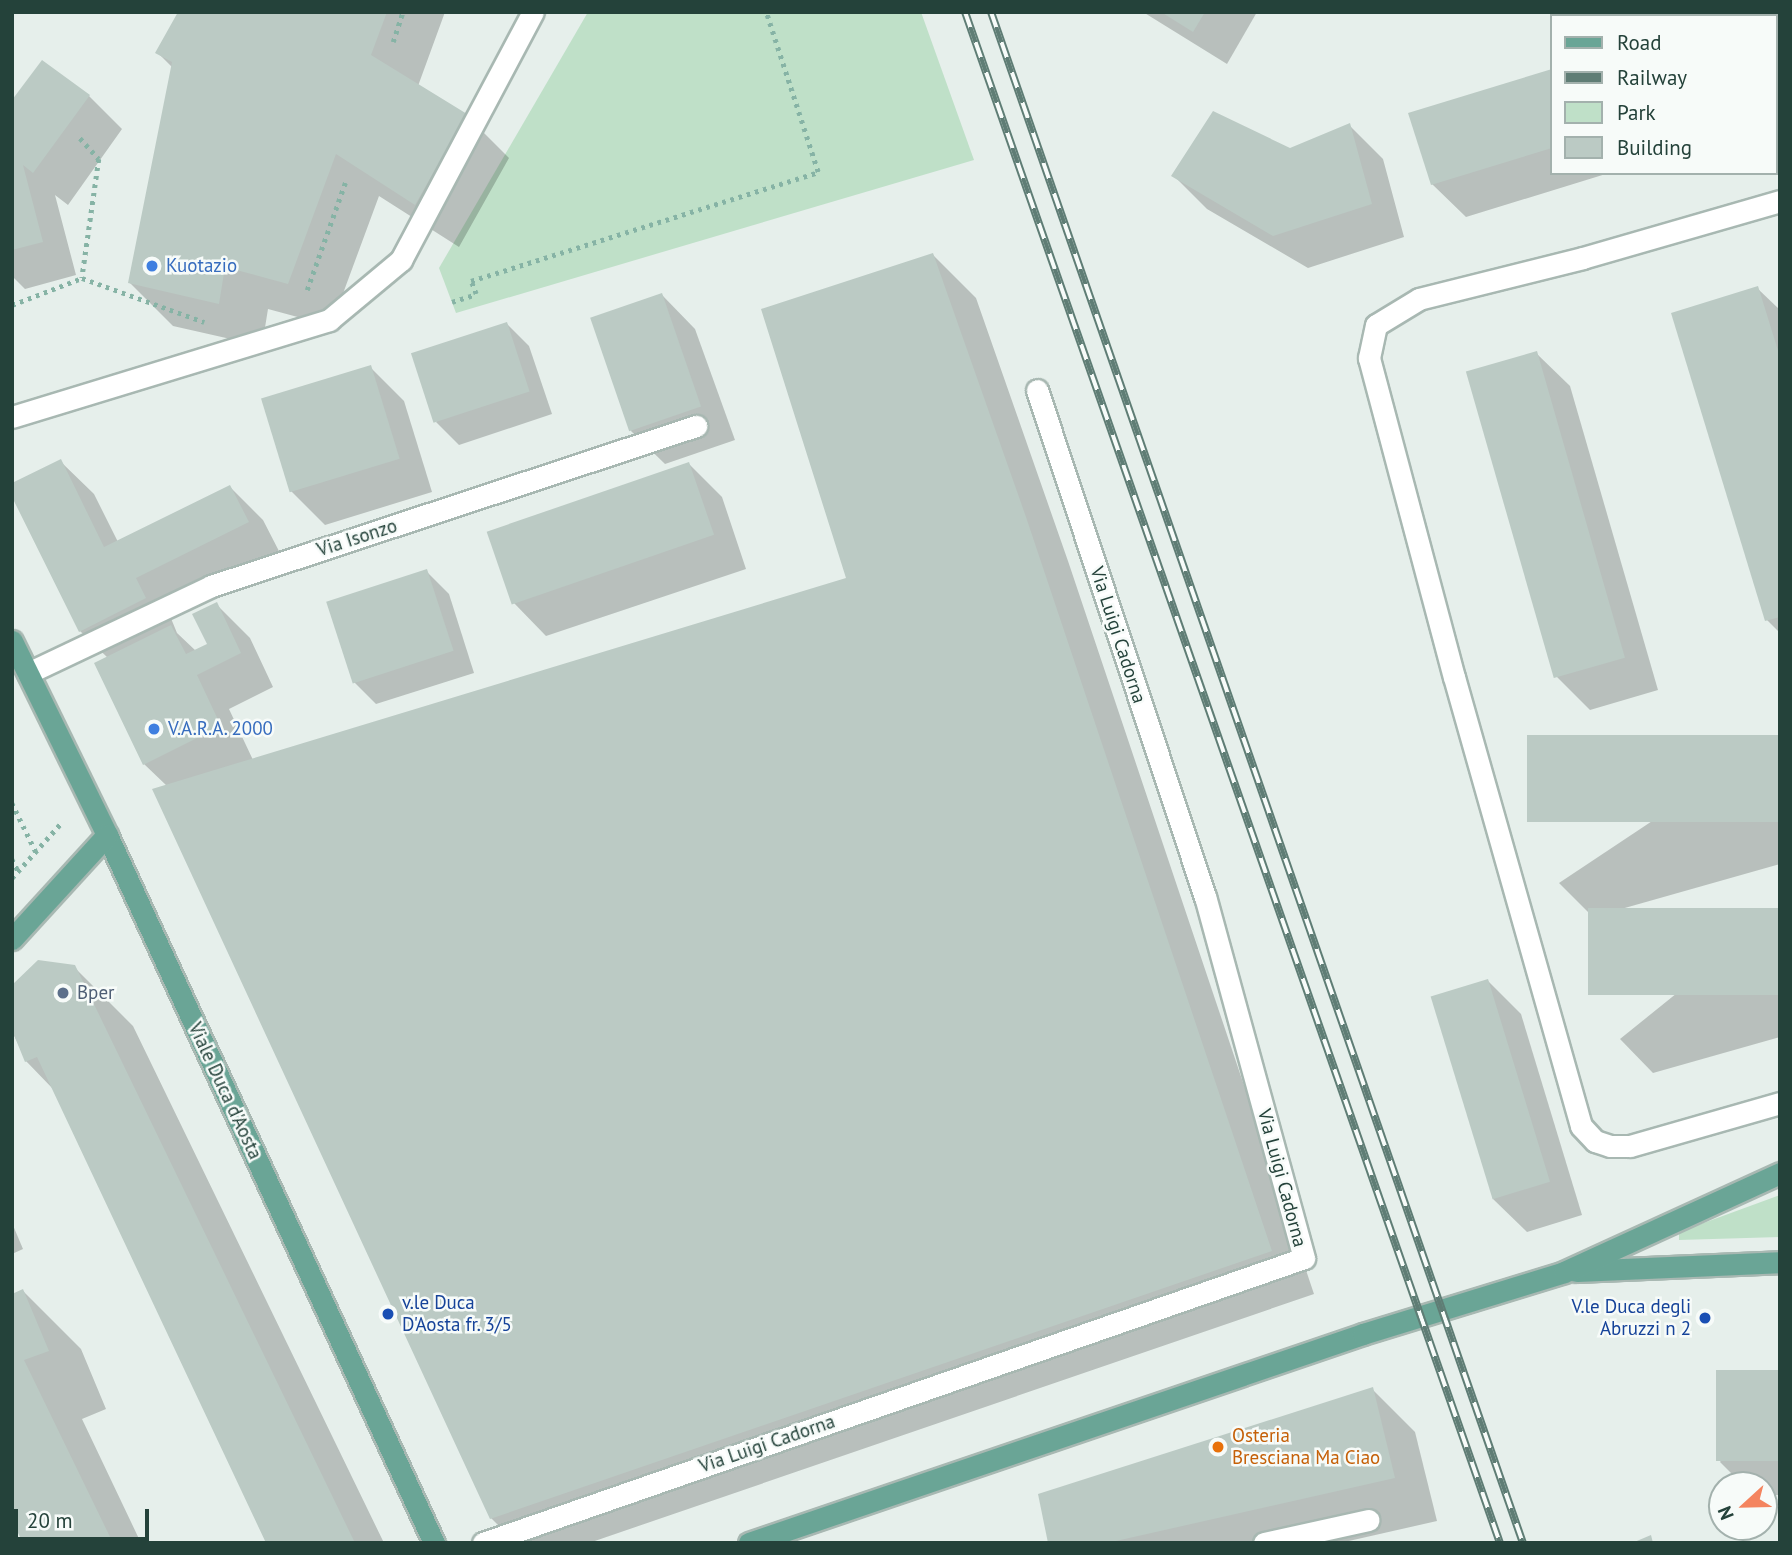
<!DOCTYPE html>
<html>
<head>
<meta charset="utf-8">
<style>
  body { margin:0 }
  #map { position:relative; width:1792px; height:1555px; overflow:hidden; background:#e6efeb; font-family:"PT Sans",sans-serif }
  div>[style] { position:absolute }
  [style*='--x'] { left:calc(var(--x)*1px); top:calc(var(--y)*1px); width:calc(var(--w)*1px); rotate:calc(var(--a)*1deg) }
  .green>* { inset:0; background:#bfe0c8 }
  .shadow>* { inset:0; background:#0003; transform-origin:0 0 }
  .building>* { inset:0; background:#bbcac4; transform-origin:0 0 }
  .path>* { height:4.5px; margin-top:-2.25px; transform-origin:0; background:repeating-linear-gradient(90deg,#86b3a5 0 3.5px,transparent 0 8.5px) }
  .roads { filter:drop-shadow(2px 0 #a8b8b2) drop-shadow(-2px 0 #a8b8b2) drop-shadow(0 2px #a8b8b2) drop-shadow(0 -2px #a8b8b2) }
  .minor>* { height:21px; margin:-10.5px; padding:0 10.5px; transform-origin:10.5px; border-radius:10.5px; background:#fff }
  .major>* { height:21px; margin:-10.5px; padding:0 10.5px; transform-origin:10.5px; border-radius:10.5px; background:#6aa596 }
  .rail>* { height:8px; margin-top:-4px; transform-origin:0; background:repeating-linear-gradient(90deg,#f7fbf9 0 16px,#5f7d75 0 32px); box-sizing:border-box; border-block:2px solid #5f7d75 }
  .dots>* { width:19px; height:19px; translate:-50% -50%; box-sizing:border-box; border:4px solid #f7fbf9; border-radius:50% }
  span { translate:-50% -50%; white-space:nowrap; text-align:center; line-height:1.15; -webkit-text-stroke:5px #f7fbf9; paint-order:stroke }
  .shop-label { font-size:19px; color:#366cbe }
  .left { translate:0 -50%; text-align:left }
  .street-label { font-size:19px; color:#24423a }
  .service-label { font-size:19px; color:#4e5e75 }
  .transit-label { font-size:19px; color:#164399 }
  .right { translate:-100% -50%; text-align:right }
  .food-label { font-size:19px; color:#c56008 }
  .frame { position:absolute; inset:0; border:14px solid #24423a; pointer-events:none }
  .legend { position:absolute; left:1550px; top:14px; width:228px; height:161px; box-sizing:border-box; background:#f7fbf9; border:2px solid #a3b1ad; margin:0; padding:9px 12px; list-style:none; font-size:21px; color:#24423a }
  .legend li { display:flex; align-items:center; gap:14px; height:35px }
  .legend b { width:35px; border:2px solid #a3b1ad }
  .north { position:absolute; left:1708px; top:1471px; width:70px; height:70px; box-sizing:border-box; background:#f7fbf9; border:2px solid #a3b1ad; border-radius:50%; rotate:248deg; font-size:19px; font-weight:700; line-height:28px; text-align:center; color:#24423a }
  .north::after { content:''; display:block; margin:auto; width:24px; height:32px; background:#f4845f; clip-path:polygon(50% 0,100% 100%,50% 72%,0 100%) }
  .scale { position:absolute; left:14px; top:1509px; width:135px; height:32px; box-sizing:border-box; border:4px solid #24423a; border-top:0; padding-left:9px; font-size:21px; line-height:24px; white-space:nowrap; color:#24423a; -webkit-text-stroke:5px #f7fbf9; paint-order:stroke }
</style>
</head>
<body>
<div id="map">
  <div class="green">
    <div style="clip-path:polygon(588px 12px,921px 12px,974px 160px,456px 313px,439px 268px)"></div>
    <div style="clip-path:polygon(1780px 1195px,1780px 1237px,1679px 1240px,1679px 1232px)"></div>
  </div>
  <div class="shadow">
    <div style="clip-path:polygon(180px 12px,445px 12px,418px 86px,466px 115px,509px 158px,459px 247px,379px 196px,331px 326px,268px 309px,262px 346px,173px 326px,130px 283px,172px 67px,157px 52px)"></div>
    <div style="clip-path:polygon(1143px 12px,1257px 12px,1227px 64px)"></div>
    <div style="left:1780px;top:12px;width:114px;height:6px;rotate:90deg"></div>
    <div style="clip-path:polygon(1552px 71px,1552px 173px,1609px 173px,1466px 217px,1432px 184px,1411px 114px)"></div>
    <div style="clip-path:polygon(89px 96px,122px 129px,68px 205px,55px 195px,76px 275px,25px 289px,12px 276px,12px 102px)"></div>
    <div style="clip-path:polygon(1350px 126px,1383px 159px,1404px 237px,1308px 268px,1207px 209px,1174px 176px,1290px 150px)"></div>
    <div style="clip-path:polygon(933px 255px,976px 298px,1068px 561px,1314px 1294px,589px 1543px,516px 1543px,491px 1518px,167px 786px,144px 764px,108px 658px,80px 631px,60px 461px,94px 494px,118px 542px,230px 487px,263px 520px,281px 555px,168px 611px,177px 633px,196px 651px,210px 645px,216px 604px,250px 638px,273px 687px,229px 709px,253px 760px,849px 579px)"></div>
    <div style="clip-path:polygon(1757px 288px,1780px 310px,1780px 633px,1767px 620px)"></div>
    <div style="clip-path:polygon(662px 295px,695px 329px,735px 440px,665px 464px,631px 431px)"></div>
    <div style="clip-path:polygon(507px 324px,529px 346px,552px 414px,459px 445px,436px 422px)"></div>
    <div style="clip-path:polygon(1536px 353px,1570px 386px,1658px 690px,1590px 710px,1556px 676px)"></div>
    <div style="clip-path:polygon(370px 367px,404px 401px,432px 492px,325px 525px,291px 491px)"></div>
    <div style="clip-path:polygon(689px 464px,722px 497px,746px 569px,546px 636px,513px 602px)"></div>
    <div style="clip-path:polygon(426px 571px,449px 594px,474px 673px,376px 704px,353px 681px)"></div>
    <div style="clip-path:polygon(1780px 736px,1780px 864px,1593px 917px,1559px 883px)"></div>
    <div style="clip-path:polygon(1780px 910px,1780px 1037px,1653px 1073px,1620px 1039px)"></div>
    <div style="clip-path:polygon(74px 967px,133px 1026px,384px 1543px,268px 1543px,54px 1090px,26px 1061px,12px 1031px,12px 988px)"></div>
    <div style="clip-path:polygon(1488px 981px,1521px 1014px,1582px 1215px,1527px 1232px,1493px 1199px)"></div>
    <div style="clip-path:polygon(12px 1223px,23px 1249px,12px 1254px)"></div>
    <div style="clip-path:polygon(23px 1291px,81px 1349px,106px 1409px,82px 1419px,141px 1543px,25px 1543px)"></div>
    <div style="clip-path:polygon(1780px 1372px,1780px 1495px,1764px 1495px,1764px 1485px,1743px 1485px,1720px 1462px)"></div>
    <div style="clip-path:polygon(1372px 1389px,1415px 1432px,1437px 1521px,1340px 1543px,1049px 1543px)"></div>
  </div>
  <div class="building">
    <div style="clip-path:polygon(178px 12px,387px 12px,371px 55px,467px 114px,415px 205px,336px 154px,288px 284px,225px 267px,219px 304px,128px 283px,172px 62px,155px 53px)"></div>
    <div style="clip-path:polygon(1161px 12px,1205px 12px,1193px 32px)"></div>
    <div style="clip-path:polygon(1700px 12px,1780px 12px,1780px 62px,1776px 63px,1776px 16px,1698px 16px)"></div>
    <div style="clip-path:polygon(42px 60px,90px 95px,33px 173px,23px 165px,43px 242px,12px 250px,12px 100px)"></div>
    <div style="clip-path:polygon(1552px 69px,1552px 148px,1431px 185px,1408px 113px)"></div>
    <div style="clip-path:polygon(1213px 111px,1290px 148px,1350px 123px,1372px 204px,1273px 236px,1171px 176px)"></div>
    <div style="clip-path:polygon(933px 253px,1026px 517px,1272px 1251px,490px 1519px,152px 789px,846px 578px,761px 309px)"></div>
    <div style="clip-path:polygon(1758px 286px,1780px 357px,1780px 617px,1765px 621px,1671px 313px)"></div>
    <div style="left:662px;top:293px;width:120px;height:76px;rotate:71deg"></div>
    <div style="left:507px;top:322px;width:73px;height:101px;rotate:72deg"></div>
    <div style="left:1537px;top:351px;width:319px;height:74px;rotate:74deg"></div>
    <div style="left:371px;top:365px;width:98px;height:115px;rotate:73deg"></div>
    <div style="clip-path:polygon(61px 459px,104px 547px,230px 485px,249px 522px,136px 578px,146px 598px,79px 632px,12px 497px,12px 483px)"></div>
    <div style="left:689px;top:462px;width:77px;height:214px;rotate:71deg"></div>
    <div style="left:427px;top:569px;width:86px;height:106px;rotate:72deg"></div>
    <div style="clip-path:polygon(217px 602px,241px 653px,197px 675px,221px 726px,143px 765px,94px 663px,171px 625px,186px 654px,207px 644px,192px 614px)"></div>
    <div style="left:1780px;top:735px;width:87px;height:253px;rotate:90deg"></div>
    <div style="left:1780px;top:908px;width:87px;height:192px;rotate:90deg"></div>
    <div style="clip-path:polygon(38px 960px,75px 965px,355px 1543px,266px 1543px,37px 1057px,25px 1062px,12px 1030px,12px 985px)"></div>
    <div style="left:1488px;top:979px;width:212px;height:60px;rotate:73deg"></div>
    <div style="clip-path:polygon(23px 1289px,49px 1351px,24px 1360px,113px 1543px,23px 1543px,12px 1521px,12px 1294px)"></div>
    <div style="left:1780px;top:1370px;width:91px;height:64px;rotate:90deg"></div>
    <div style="clip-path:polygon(1373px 1387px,1395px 1478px,1107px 1543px,1048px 1543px,1038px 1494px)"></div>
    <div style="clip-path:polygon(1651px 1535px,1653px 1543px,1632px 1543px)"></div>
  </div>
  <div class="path">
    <div style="--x:393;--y:42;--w:32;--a:-72"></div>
    <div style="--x:80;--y:138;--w:28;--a:48"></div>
    <div style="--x:99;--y:159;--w:120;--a:98.1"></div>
    <div style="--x:82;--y:278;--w:130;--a:19.8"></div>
    <div style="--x:307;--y:290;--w:114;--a:-70.4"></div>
    <div style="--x:452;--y:302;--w:25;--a:-18"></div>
    <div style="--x:476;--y:294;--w:14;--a:-111"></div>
    <div style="--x:471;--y:281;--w:364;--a:-17.4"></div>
    <div style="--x:818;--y:172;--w:168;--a:-108"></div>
    <div style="--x:12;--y:305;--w:75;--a:-21.1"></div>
    <div style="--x:12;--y:803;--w:55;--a:63.9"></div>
    <div style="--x:12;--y:859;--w:13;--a:63"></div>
    <div style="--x:12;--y:878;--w:76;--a:-48.2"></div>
  </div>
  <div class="roads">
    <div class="minor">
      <div style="--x:1780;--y:201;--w:205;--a:163.9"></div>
      <div style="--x:1583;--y:258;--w:169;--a:166"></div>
      <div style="--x:1419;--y:299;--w:50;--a:148.8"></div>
      <div style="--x:1376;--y:325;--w:34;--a:102"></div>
      <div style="--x:1369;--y:358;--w:330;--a:75.1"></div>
      <div style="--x:1454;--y:677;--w:467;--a:74.2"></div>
      <div style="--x:1581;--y:1126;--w:21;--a:47"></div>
      <div style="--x:1595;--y:1141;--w:16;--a:18"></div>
      <div style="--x:1610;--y:1146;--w:20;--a:0"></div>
      <div style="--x:1630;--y:1146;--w:156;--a:-16"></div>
      <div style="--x:12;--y:417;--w:332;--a:-17"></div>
      <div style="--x:329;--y:320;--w:94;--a:-39.8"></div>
      <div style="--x:401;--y:260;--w:281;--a:-62"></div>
      <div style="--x:28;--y:673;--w:203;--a:-25.4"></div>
      <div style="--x:211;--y:586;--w:511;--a:-18.26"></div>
      <div style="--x:483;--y:1543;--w:869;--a:-19.14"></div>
      <div style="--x:1304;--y:1258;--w:374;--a:-105.3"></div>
      <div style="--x:1205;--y:897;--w:534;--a:-108.33"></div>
      <div style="--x:1264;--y:1543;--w:107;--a:-12.4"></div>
    </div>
    <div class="major">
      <div style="--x:12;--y:641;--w:216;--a:63.9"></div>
      <div style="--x:107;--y:835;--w:780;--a:65.21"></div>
      <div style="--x:12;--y:939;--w:141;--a:-47.6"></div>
      <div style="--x:1576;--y:1271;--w:204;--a:-2.5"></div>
      <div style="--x:749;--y:1543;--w:649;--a:-18.8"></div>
      <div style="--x:1363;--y:1334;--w:210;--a:-17.1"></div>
      <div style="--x:1564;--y:1272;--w:238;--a:-24.6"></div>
    </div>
  </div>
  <div class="rail">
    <div style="--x:965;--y:12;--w:1622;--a:70.74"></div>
    <div style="--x:991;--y:12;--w:1621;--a:70.84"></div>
  </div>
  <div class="dots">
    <div style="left:152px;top:266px;background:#3f7fe0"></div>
    <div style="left:154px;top:729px;background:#3f7fe0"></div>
    <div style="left:63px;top:993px;background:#5c6f8a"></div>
    <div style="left:388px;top:1314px;background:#1a4fb4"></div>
    <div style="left:1705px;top:1318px;background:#1a4fb4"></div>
    <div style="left:1218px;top:1447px;background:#e8710a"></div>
  </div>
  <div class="shop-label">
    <span class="left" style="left:166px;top:266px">Kuotazio</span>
    <span class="left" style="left:168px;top:729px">V.A.R.A. 2000</span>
  </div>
  <div class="street-label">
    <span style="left:357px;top:538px;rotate:-18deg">Via Isonzo</span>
    <span style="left:1118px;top:635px;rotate:72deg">Via Luigi Cadorna</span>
    <span style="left:225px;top:1091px;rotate:65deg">Viale Duca d'Aosta</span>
    <span style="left:1282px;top:1178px;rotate:75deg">Via Luigi Cadorna</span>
    <span style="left:767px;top:1444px;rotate:-19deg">Via Luigi Cadorna</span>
  </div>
  <div class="service-label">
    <span class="left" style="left:77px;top:993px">Bper</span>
  </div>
  <div class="transit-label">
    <span class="left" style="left:402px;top:1314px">v.le Duca<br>D'Aosta fr. 3/5</span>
    <span class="right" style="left:1691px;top:1318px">V.le Duca degli<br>Abruzzi n 2</span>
  </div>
  <div class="food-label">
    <span class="left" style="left:1232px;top:1447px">Osteria<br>Bresciana Ma Ciao</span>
  </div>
  <div class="frame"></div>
  <ul class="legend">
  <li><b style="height:9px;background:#6aa596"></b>Road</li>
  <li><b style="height:9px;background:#5f7d75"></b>Railway</li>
  <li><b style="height:19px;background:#bfe0c8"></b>Park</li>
  <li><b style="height:19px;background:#bbcac4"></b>Building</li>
  </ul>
  <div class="north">N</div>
  <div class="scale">20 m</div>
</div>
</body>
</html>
